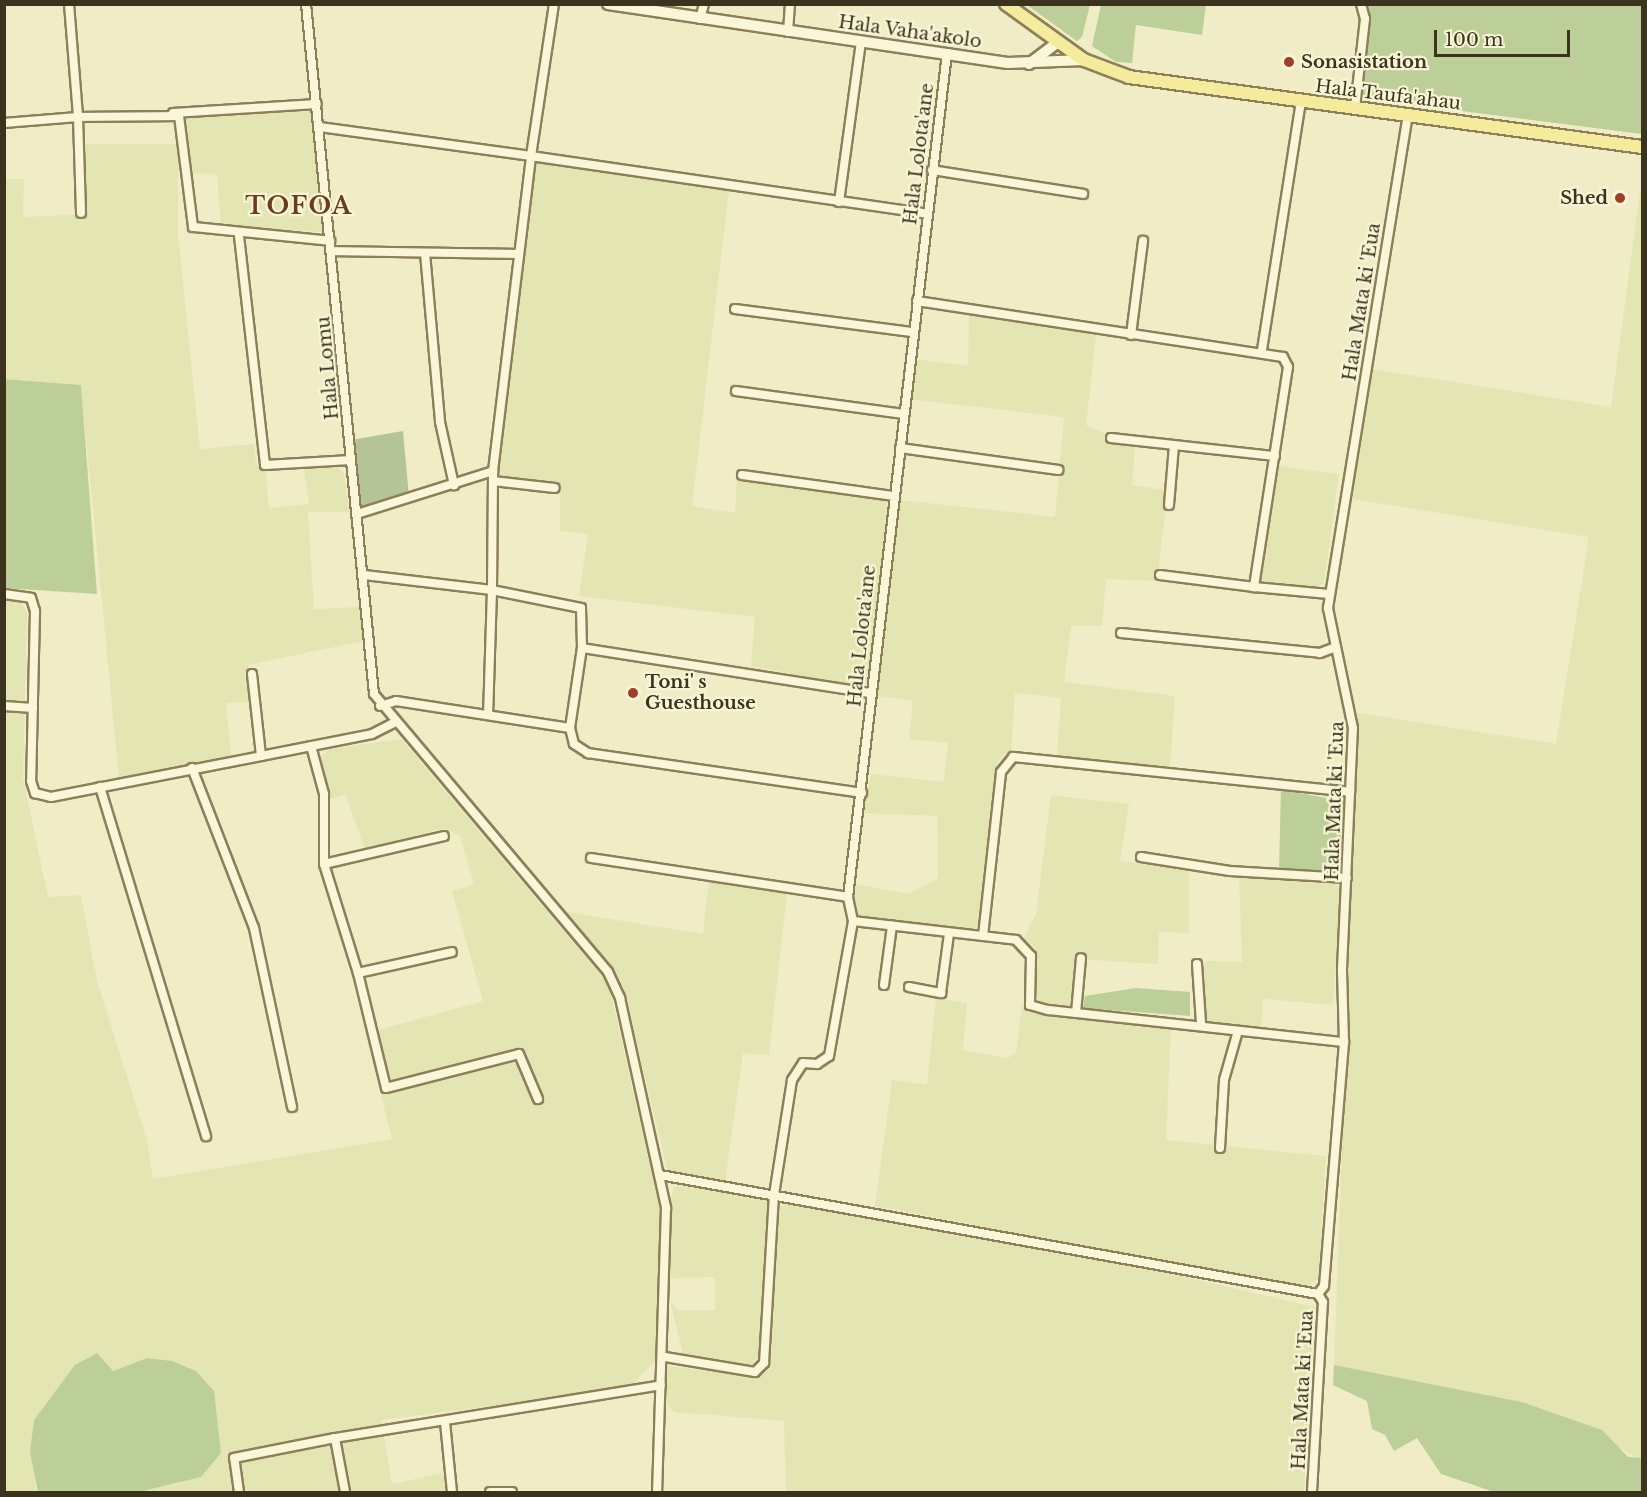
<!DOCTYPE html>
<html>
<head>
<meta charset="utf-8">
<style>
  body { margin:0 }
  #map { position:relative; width:1647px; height:1497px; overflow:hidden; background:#f0ecc5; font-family:"Libre Baskerville",serif }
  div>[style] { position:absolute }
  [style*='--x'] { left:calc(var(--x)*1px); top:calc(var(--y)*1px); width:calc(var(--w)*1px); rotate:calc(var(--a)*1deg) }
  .farmland>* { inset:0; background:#e3e6b2 }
  .green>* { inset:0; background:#bccf98 }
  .cemetery>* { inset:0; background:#b5c497 }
  .roads { filter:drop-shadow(2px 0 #8c7f5a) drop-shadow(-2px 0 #8c7f5a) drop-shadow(0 2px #8c7f5a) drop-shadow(0 -2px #8c7f5a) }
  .minor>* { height:8px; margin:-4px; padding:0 4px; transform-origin:4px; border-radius:4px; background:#faf7d9 }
  .secondary>* { height:10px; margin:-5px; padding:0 5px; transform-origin:5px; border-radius:5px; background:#faf7d9 }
  .primary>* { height:12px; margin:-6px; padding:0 6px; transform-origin:6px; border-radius:6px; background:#f4ec9c }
  .dots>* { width:16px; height:16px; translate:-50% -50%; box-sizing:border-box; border:3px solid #f7f5d5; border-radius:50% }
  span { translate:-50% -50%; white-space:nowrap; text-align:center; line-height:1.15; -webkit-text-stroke:4.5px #f7f5d5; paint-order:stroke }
  .street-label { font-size:18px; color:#3b331e }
  .poi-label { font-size:18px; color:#3b331e; font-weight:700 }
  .left { translate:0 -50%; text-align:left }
  .right { translate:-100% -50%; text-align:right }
  .district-label { font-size:24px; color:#6a3d1c; font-weight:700; letter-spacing:1.5px }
  .frame { position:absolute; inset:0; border:6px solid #3b331e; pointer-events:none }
  .scale { position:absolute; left:1434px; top:30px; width:136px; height:27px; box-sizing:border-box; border:3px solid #3b331e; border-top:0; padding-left:8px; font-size:18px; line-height:21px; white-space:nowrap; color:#3b331e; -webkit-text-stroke:4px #f7f5d5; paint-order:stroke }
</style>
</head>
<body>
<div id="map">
  <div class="farmland">
    <div style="clip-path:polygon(312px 111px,323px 232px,221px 227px,217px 174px,191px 173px,186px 116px)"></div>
    <div style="clip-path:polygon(83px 144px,178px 144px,178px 235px,200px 449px,254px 444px,256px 464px,266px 473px,269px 508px,309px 504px,304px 469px,336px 466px,344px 473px,349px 512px,308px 512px,314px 609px,360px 607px,363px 641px,248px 665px,251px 702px,226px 703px,231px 756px,119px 778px,81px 385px,5px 379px,4px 179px,24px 179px,23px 217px,85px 214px)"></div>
    <div style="clip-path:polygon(540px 159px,729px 189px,692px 506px,735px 513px,737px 479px,884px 499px,889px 507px,867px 683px,860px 687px,751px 666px,755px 617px,579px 596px,588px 534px,560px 531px,560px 486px,498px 476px,535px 164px)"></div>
    <div style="clip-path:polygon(1642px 177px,1642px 1460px,1610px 1444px,1602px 1430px,1522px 1402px,1334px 1365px,1358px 713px,1556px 744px,1589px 537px,1352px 499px,1372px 369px,1611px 407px)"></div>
    <div style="clip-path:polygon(969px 313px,1096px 335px,1086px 425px,1104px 433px,1110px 444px,1135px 447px,1132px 485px,1165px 490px,1166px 507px,1157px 581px,1106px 579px,1102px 626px,1071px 626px,1064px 682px,1175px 696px,1170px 769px,1057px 757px,1061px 698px,1015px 693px,1011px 752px,1002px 755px,995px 769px,979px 924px,973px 931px,852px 914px,856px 884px,909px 894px,938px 878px,937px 816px,863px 813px,871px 774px,944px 782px,948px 743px,909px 739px,913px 701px,877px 696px,899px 500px,1055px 517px,1064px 417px,908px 399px,914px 359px,968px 366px)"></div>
    <div style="clip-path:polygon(1279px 466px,1339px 474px,1324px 583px,1316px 588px,1261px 583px)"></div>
    <div style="clip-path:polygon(5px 601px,19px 601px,27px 612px,23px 778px,48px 897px,81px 895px,97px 981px,147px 1140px,153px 1179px,392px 1139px,363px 1024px,375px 1031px,483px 1001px,452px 891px,474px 884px,460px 836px,443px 828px,365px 849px,345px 794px,330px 799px,320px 757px,330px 749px,401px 739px,609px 985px,662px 1219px,657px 1359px,629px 1388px,381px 1420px,392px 1484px,443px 1473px,446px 1492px,139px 1492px,180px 1483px,147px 1358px,112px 1371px,97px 1353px,35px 1484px,38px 1492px,5px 1492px)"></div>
    <div style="clip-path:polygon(1051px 795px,1129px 804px,1120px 861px,1189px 871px,1189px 933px,1159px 932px,1158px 964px,1077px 959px,1071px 1008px,1044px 1005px,1033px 997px,1036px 949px,1024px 938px,1036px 914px)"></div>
    <div style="clip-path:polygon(1239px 876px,1333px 882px,1341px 890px,1333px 1005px,1263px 999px,1261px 1029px,1205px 1020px,1199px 1013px,1201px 968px,1207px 961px,1242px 962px)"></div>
    <div style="clip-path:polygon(709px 880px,787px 893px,769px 1055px,743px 1053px,725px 1182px,668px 1172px,623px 987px,561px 911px,703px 934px)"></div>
    <div style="clip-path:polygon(936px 998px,967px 1003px,963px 1050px,1008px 1058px,1016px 1052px,1022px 1006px,1034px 1013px,1171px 1024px,1166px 1140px,1326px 1156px,1318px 1279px,1306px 1288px,875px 1206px,892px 1080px,927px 1085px)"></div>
    <div style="clip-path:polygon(684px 1186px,762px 1198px,768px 1204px,758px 1356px,750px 1366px,690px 1359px,683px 1353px,670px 1302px,678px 1310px,715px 1310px,715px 1277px,670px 1278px,671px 1198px,674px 1187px)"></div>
    <div style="clip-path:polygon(786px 1204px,1111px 1260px,1315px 1307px,1304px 1492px,786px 1492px,784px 1421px,674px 1412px,666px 1404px,667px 1366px,758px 1377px,771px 1369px,778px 1208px)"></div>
  </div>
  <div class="green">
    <div style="clip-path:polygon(1027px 5px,1090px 5px,1082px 37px,1077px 41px)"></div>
    <div style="clip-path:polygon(1101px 5px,1206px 5px,1202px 35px,1136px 25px,1132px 63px,1116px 62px,1092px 46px)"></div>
    <div style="clip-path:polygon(1367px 5px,1642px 5px,1642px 134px,1361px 98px)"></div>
    <div style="clip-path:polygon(4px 379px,81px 385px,97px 594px,5px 588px)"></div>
    <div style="clip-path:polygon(1281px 790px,1344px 801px,1338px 874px,1279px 870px)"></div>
    <div style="clip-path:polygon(1136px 988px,1190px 992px,1190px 1016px,1083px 1008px,1085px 996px)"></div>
    <div style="clip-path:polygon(97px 1353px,113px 1371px,147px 1358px,172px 1361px,196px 1371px,214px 1391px,221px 1453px,201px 1477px,139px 1492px,38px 1492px,30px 1452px,34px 1420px,75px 1365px)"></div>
    <div style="clip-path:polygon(1334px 1365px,1522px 1402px,1602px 1430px,1628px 1457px,1642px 1458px,1642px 1492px,1494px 1492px,1441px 1474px,1417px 1438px,1394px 1451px,1385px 1435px,1372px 1429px,1367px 1401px,1333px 1385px)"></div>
  </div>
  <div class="cemetery">
    <div style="clip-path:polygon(403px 431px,409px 497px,361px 510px,351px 440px)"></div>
  </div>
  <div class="roads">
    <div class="minor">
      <div style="--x:69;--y:4;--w:113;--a:85.4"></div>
      <div style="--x:78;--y:117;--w:101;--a:-0.6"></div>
      <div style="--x:179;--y:116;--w:112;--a:82.8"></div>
      <div style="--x:193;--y:227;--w:138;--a:5.8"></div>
      <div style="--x:306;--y:4;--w:693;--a:84.37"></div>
      <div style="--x:374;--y:694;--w:363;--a:49.9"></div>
      <div style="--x:608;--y:972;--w:29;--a:65"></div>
      <div style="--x:620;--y:998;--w:215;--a:77.6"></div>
      <div style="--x:666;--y:1208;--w:284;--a:91.8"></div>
      <div style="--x:700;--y:19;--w:16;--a:-75"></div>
      <div style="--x:788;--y:32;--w:28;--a:-86"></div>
      <div style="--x:1355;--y:108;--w:90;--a:-83.6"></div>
      <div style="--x:1365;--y:19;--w:16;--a:-105"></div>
      <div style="--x:173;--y:113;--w:144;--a:-3.6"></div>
      <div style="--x:4;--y:123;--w:74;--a:-4.6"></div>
      <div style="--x:78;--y:117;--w:96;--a:88.2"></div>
      <div style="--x:320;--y:127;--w:213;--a:7.8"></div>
      <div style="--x:531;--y:156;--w:154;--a:-81.4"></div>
      <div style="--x:932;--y:170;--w:153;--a:9"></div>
      <div style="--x:839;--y:202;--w:162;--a:-82.2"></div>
      <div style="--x:239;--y:236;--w:230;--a:83.5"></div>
      <div style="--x:265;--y:465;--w:86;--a:-3.3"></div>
      <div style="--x:331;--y:251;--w:186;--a:0.9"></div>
      <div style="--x:425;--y:253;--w:170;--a:84.9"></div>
      <div style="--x:440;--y:422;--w:65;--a:77.5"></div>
      <div style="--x:917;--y:301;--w:370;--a:8.7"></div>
      <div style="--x:1283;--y:357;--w:11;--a:63"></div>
      <div style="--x:1288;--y:367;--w:223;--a:98.8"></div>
      <div style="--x:1254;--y:587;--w:75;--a:5.3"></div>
      <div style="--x:735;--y:309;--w:178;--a:7.4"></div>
      <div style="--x:1131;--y:335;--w:95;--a:-82.7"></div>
      <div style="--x:1262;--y:350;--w:251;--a:-81.1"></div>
      <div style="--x:736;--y:391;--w:169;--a:7.8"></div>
      <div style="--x:1111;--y:438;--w:165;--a:6.3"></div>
      <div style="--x:900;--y:448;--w:160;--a:7.9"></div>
      <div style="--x:742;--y:475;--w:152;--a:7.9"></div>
      <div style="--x:493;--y:481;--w:62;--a:6.4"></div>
      <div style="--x:1169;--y:505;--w:59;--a:-85.2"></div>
      <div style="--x:357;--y:514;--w:143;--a:-17.5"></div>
      <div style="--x:364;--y:575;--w:129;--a:6.7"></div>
      <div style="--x:492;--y:590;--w:125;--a:91.8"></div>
      <div style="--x:1160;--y:575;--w:95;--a:7.3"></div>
      <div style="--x:4;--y:594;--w:27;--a:8"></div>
      <div style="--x:31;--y:598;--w:14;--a:73"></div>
      <div style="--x:35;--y:611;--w:170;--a:91.3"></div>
      <div style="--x:31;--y:781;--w:13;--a:72"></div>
      <div style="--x:35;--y:793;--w:16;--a:14"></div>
      <div style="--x:51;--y:797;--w:214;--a:-11"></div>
      <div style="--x:261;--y:756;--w:113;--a:-11.2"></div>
      <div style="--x:372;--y:734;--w:25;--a:-27"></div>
      <div style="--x:1121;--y:633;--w:200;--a:5.7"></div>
      <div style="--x:1320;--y:653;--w:17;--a:-21"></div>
      <div style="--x:582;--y:648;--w:292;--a:8.9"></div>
      <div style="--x:252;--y:674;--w:82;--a:83.7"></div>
      <div style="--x:4;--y:706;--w:29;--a:4"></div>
      <div style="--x:380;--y:706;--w:17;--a:-17"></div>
      <div style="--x:396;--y:701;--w:176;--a:8.8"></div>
      <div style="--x:570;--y:728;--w:16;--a:76"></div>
      <div style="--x:574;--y:744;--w:17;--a:33"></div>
      <div style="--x:588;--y:753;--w:277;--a:8.3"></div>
      <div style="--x:570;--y:728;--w:81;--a:-81.5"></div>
      <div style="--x:582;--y:648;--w:40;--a:-91.4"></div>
      <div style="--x:581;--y:608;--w:91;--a:-168.6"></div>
      <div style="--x:492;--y:590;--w:119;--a:-89.5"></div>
      <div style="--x:493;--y:471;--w:317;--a:-83.1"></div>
      <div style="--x:531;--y:156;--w:400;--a:8.3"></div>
      <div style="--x:311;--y:746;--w:50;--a:74.8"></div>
      <div style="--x:324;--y:794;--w:70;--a:90"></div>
      <div style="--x:324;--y:864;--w:114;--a:72.7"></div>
      <div style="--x:358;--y:973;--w:96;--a:-12.6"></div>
      <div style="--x:192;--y:768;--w:172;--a:68.8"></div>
      <div style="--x:254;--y:928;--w:183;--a:78"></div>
      <div style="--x:100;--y:787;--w:365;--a:73.1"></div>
      <div style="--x:1141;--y:857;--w:90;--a:8.9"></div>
      <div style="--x:1230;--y:871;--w:117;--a:3.4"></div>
      <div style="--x:591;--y:858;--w:260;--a:8.6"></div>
      <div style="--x:324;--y:864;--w:123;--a:-13.1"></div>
      <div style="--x:853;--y:921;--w:164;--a:6.6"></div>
      <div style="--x:1016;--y:940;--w:22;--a:47"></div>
      <div style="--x:1031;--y:956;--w:49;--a:91.2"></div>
      <div style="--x:1030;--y:1005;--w:19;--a:16"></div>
      <div style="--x:1048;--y:1010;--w:298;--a:6.2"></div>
      <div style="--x:983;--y:936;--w:165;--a:-83.7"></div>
      <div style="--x:1001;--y:772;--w:19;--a:-51"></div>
      <div style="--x:1013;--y:757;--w:339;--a:5.9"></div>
      <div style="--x:1197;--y:964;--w:59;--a:86.1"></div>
      <div style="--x:358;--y:973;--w:118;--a:76.3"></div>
      <div style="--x:386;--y:1088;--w:137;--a:-14.3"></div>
      <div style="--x:519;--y:1054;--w:49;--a:67.1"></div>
      <div style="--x:884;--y:985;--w:60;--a:-82.3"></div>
      <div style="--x:909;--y:987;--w:33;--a:11"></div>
      <div style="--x:941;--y:993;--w:60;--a:-82.3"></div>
      <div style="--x:1076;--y:1013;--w:55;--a:-84.8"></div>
      <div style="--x:1220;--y:1148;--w:68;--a:-86.6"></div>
      <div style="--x:1224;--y:1080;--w:51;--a:-74.1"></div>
      <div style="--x:660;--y:1175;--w:669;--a:10.25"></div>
      <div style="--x:665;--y:1357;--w:91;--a:9.5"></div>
      <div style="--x:755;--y:1372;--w:13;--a:-45"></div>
      <div style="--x:764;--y:1363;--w:168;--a:-86.6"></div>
      <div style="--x:774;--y:1195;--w:116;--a:-81.1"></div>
      <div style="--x:792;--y:1080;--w:20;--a:-57"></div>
      <div style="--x:803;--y:1063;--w:14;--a:4"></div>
      <div style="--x:817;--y:1064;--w:14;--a:-34"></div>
      <div style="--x:829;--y:1056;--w:137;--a:-79.9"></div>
      <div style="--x:853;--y:921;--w:25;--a:-102"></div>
      <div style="--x:848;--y:897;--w:850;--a:-83.31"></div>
      <div style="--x:445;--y:1422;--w:70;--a:84.3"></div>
      <div style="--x:335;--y:1438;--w:330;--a:-9.2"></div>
      <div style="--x:239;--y:1492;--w:34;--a:-98"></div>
      <div style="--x:234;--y:1458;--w:103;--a:-11.2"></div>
      <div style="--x:335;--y:1438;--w:55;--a:79.5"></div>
      <div style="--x:490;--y:1492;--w:22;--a:0"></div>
      <div style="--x:1312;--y:1492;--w:190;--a:-86.7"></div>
      <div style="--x:1323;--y:1302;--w:9;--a:-122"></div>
      <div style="--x:1318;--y:1294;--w:10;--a:-53"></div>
      <div style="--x:1324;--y:1286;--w:245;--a:-85.3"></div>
      <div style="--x:1344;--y:1042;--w:73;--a:-91.6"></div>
      <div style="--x:1342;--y:969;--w:241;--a:-87.4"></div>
      <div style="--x:1353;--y:728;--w:123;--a:-101.8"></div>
      <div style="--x:1328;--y:608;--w:499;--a:-80.8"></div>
    </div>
    <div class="secondary">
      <div style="--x:608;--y:4;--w:404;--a:8.4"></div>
      <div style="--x:1008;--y:63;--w:76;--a:-2.3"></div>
      <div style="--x:1029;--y:64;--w:36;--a:-37"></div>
    </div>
    <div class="primary">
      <div style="--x:1006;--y:4;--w:96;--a:35.7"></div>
      <div style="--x:1084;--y:60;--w:48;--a:20.7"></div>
      <div style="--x:1129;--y:77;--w:518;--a:7.77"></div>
    </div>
  </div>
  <div class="dots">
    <div style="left:1289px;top:62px;background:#9d4027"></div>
    <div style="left:1620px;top:198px;background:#9d4027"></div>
    <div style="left:633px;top:693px;background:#9d4027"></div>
  </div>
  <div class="street-label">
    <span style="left:910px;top:32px;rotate:8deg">Hala Vaha'akolo</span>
    <span style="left:1388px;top:95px;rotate:7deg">Hala Taufa'ahau</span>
    <span style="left:919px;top:154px;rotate:-83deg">Hala Lolota'ane</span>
    <span style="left:1362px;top:302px;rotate:-81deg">Hala Mata ki 'Eua</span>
    <span style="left:328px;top:368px;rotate:-95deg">Hala Lomu</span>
    <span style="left:862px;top:636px;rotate:-84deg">Hala Lolota'ane</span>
    <span style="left:1335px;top:801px;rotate:-88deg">Hala Mata ki 'Eua</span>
    <span style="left:1303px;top:1390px;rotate:-87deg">Hala Mata ki 'Eua</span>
  </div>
  <div class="poi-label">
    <span class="left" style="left:1301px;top:62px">Sonasistation</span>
    <span class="right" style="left:1608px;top:198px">Shed</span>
    <span class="left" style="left:645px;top:693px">Toni' s<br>Guesthouse</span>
  </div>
  <div class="district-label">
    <span style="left:299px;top:206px">TOFOA</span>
  </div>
  <div class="frame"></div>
  <div class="scale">100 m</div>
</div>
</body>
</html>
